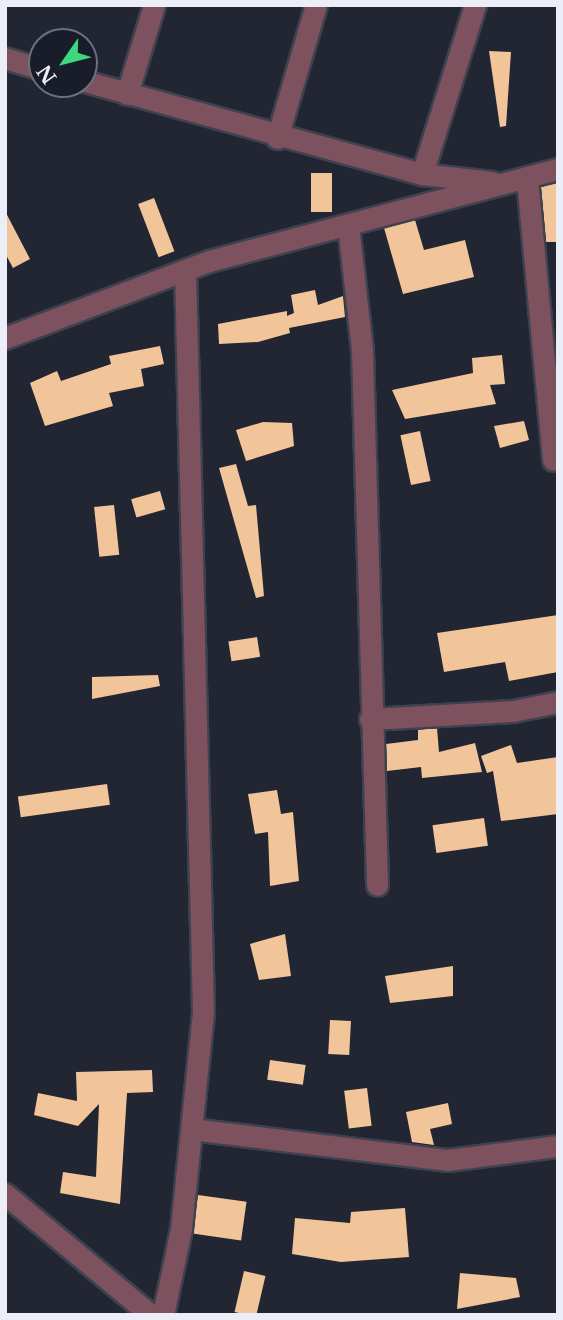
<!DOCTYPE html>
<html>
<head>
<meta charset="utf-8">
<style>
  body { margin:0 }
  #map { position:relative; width:563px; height:1320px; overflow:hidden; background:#222633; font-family:"Libre Baskerville",serif }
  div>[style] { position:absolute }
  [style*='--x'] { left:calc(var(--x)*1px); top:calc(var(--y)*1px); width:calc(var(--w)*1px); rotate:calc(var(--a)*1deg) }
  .building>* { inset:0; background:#f2c49a; transform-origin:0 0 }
  .roads { filter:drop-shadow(2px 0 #3e424e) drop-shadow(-2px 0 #3e424e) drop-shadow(0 2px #3e424e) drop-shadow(0 -2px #3e424e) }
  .minor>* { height:21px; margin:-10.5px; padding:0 10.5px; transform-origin:10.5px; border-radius:10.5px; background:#7d515d }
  span { translate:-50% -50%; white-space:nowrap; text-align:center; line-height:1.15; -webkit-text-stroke:7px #191d29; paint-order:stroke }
  .frame { position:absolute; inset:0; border:7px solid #ebeef7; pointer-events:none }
  .north { position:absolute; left:28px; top:28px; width:70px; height:70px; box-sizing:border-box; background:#191d29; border:2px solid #6d717b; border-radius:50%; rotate:235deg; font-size:19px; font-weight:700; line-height:28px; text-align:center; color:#ebeef7 }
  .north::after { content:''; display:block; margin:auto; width:24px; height:32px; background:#3cd77e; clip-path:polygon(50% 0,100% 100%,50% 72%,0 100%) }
</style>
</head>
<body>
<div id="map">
  <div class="building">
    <div style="clip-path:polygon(489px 51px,511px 52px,506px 126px,500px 127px)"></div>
    <div style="left:311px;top:173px;width:21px;height:39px"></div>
    <div style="clip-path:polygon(558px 183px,558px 242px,546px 242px,541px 187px)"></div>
    <div style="left:154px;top:198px;width:57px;height:17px;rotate:69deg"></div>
    <div style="clip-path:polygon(5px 211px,30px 259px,13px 268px,5px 253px)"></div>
    <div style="clip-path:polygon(415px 220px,424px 250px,465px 240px,474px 277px,403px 294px,384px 228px)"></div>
    <div style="clip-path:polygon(315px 290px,318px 305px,343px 296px,345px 317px,289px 328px,290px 333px,258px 342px,219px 344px,218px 324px,287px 311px,287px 316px,294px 313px,291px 295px)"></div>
    <div style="clip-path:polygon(160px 346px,164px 364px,141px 369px,144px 386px,109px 393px,113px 406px,45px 426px,30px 383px,57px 371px,61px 381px,111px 364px,109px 356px)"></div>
    <div style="clip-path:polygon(502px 355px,505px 384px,490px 385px,496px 404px,405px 419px,392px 390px,473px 373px,472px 358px)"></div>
    <div style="clip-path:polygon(524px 421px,529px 440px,500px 448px,494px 426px)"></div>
    <div style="clip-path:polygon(263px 422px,292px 423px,294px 446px,246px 461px,236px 430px)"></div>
    <div style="left:420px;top:431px;width:51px;height:20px;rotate:78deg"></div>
    <div style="clip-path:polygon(236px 464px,248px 506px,256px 505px,264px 596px,256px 598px,219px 468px)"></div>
    <div style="left:160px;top:491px;width:19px;height:30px;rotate:74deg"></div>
    <div style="left:114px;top:505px;width:50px;height:20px;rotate:84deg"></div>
    <div style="clip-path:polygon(558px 615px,558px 672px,509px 681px,505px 662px,444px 672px,437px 633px)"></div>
    <div style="left:257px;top:637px;width:20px;height:29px;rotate:81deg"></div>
    <div style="clip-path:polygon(158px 675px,160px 686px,92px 699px,92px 677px)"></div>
    <div style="clip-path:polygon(437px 728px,439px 752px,475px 743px,482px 772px,422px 778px,421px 767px,387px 771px,386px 744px,418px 740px,418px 730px)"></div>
    <div style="clip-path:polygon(511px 745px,517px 763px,558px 757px,558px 814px,501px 821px,493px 771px,487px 773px,481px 756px)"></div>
    <div style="left:107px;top:784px;width:21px;height:90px;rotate:82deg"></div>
    <div style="clip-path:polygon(277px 790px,281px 814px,293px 812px,299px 881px,270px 886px,268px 832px,255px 834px,248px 794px)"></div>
    <div style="left:484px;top:818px;width:28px;height:52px;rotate:82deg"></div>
    <div style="clip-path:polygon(285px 934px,291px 976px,259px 980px,250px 944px)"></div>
    <div style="clip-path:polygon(453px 966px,453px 996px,390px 1003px,385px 976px)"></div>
    <div style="left:330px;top:1020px;width:21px;height:34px;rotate:3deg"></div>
    <div style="left:270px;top:1060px;width:36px;height:20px;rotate:8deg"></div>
    <div style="clip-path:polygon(152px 1070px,153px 1092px,127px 1093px,120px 1204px,60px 1193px,63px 1172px,96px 1177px,99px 1104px,78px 1126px,34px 1115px,38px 1093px,77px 1101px,76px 1072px)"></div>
    <div style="left:367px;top:1088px;width:38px;height:23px;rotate:83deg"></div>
    <div style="clip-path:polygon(448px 1103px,452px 1124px,430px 1129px,434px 1145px,412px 1142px,406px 1112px)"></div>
    <div style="left:198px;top:1195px;width:49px;height:39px;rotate:8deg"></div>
    <div style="clip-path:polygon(405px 1208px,409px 1257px,341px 1262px,292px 1254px,295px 1218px,350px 1223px,351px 1212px)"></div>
    <div style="left:244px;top:1271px;width:22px;height:42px;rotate:13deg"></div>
    <div style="clip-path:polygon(460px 1273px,516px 1278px,520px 1297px,457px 1309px)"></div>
  </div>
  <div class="roads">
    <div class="minor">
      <div style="--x:5;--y:58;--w:39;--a:17"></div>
      <div style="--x:84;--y:81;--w:351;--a:15.4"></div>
      <div style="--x:422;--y:174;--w:70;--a:6.5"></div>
      <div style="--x:127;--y:94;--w:93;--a:-73.1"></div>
      <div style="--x:277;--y:138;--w:139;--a:-73.7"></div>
      <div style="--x:422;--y:174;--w:177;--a:-72.6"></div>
      <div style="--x:527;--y:178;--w:283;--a:84.7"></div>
      <div style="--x:348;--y:225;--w:126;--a:83.6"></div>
      <div style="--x:362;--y:350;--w:535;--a:88.39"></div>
      <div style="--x:5;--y:338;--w:218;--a:-20.7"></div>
      <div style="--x:209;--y:261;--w:361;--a:-14.8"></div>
      <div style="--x:370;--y:719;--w:143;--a:-3.2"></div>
      <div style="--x:513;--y:711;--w:46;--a:-11.3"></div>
      <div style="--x:191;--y:1129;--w:259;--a:6.9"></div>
      <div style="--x:448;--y:1160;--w:111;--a:-7.3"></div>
      <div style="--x:5;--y:1194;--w:190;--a:39.7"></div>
      <div style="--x:163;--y:1315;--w:88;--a:-78.2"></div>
      <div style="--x:181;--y:1229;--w:219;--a:-84.2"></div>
      <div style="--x:203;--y:1011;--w:741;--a:-91.39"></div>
    </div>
  </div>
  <div class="frame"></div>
  <div class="north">N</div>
</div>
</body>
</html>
